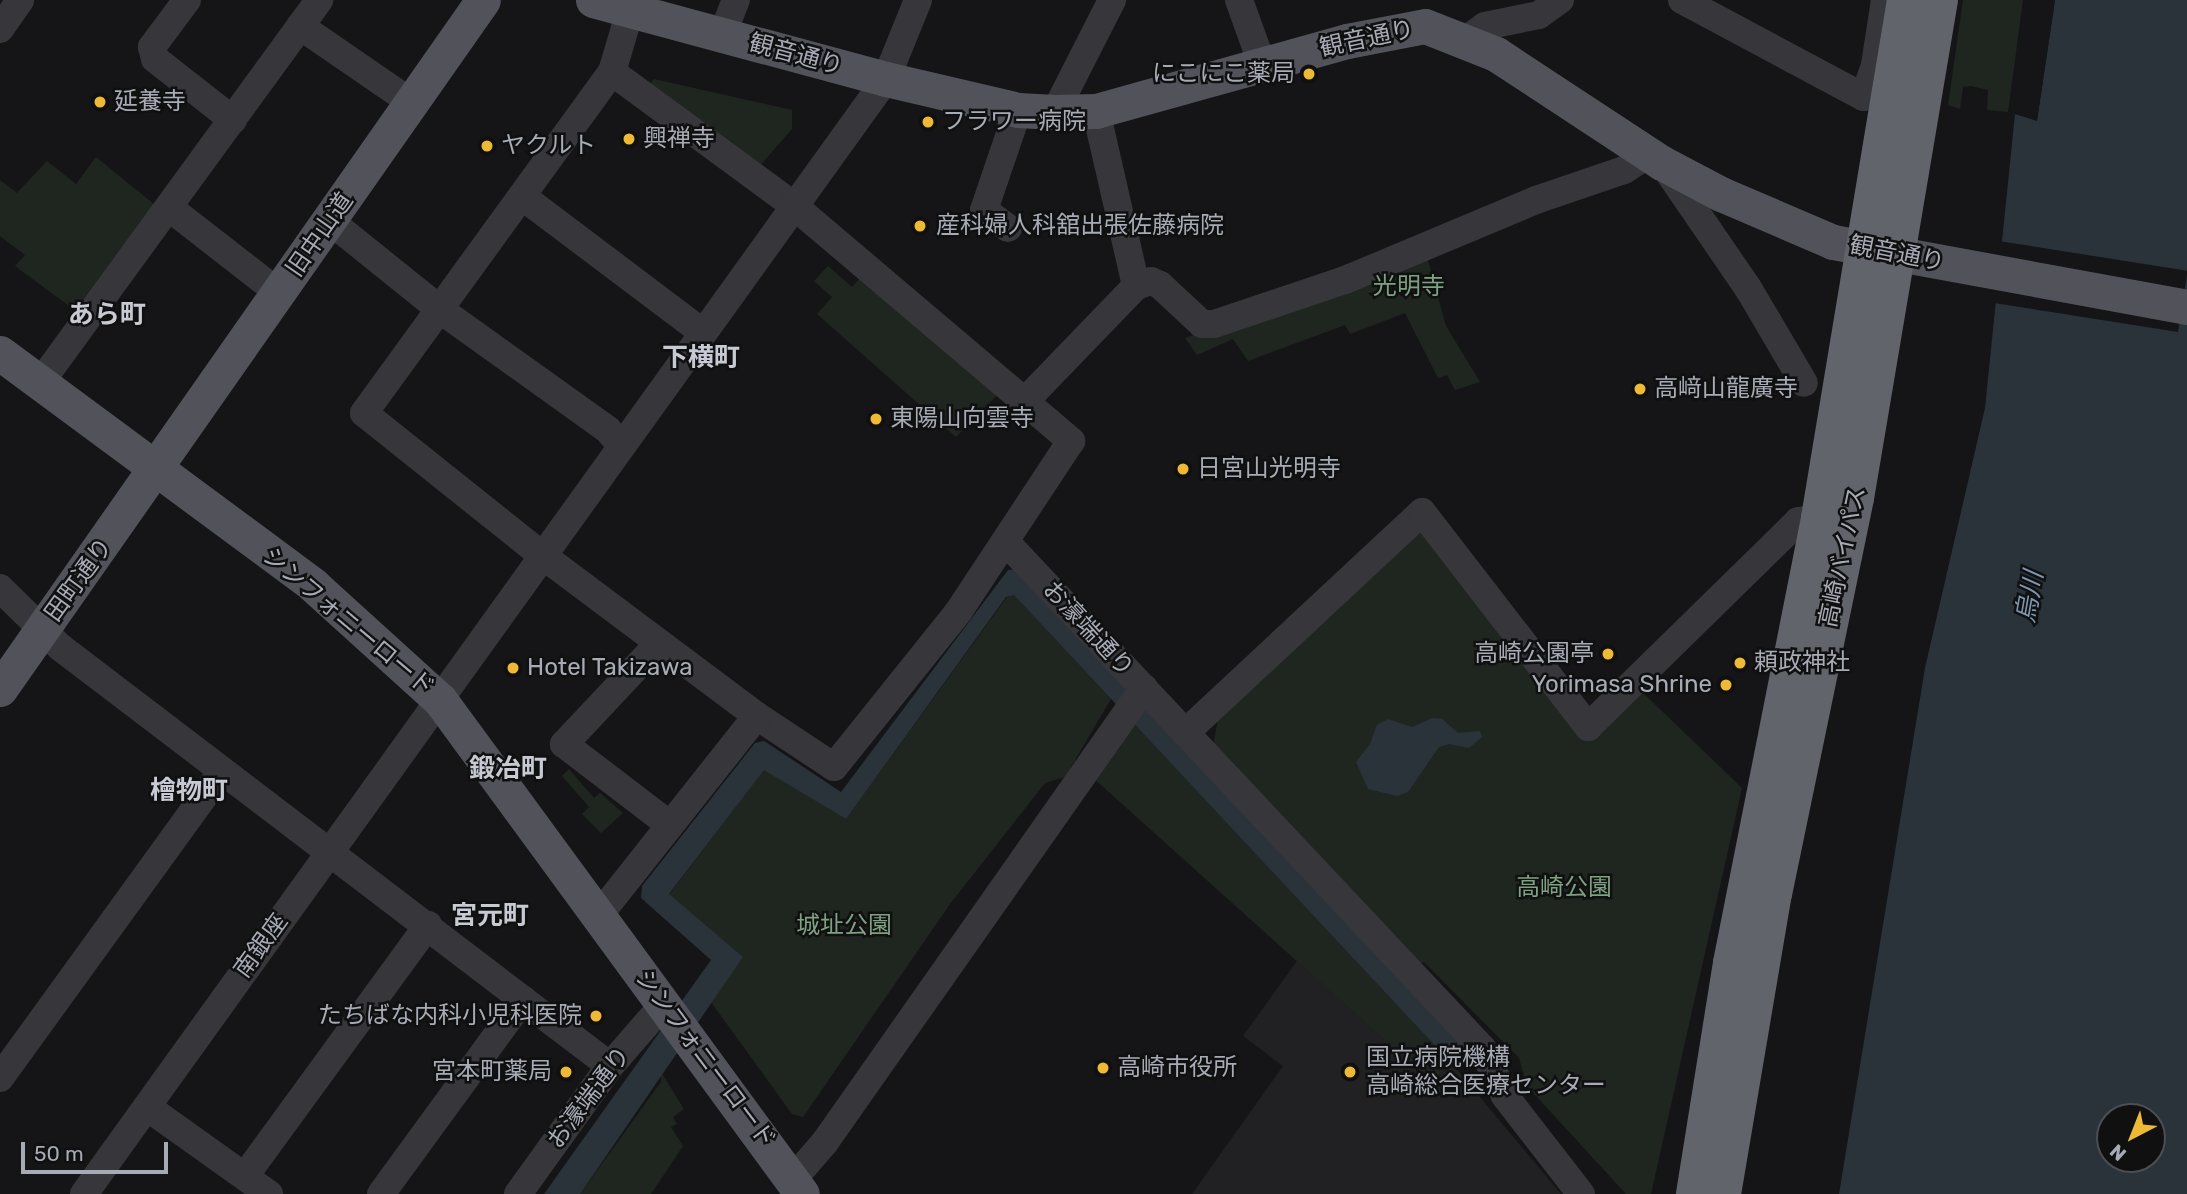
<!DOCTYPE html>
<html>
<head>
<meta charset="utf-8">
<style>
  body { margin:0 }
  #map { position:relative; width:2187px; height:1194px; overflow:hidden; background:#151517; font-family:Rubik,"Noto Sans JP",sans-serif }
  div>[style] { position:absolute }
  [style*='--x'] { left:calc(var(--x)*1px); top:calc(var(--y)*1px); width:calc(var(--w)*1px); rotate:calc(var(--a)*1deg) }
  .built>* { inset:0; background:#212123 }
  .green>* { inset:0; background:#1f2620 }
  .water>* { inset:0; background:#2b333a }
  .pier>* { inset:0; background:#151517; transform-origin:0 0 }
  .minor>* { height:28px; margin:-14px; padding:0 14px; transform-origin:14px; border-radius:14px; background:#36363b }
  .major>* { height:35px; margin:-17.5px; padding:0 17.5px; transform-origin:17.5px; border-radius:17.5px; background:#52535a }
  .highway>* { height:38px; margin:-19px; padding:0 19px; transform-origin:19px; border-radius:19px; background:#62646c }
  .dots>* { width:19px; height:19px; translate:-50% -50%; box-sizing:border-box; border:4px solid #101011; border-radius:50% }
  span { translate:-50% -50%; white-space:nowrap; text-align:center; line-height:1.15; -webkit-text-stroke:5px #101011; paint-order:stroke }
  .street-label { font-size:24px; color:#a7abb6 }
  .poi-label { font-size:24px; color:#a7abb6 }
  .right { translate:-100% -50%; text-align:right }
  .left { translate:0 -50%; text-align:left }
  .park-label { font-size:24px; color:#7ea182 }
  .neighbourhood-label { font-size:26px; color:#c8cad3; font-weight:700 }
  .water-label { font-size:26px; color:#7e96b1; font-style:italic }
  .north { position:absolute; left:2096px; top:1103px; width:70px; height:70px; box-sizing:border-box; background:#101011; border:2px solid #4c4e53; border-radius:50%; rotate:222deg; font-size:19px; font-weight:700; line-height:28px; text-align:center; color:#a7abb6 }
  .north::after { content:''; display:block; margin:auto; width:24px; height:32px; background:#eeba35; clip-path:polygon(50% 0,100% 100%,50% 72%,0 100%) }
  .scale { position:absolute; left:21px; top:1142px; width:147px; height:32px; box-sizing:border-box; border:4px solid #a7abb6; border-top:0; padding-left:9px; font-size:21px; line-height:24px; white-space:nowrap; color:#a7abb6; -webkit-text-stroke:5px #101011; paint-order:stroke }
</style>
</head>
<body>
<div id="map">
  <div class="built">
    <div style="clip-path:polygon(1297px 961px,1429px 1080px,1454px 1066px,1561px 1194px,1192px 1194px,1283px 1066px,1243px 1036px)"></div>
  </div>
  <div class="green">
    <div style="clip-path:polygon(1963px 0,2023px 0,2008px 112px,1987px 110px,1988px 90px,1971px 86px,1963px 87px,1960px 109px,1948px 105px)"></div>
    <div style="clip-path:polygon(654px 79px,792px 110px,792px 129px,756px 170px,645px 89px)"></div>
    <div style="clip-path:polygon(96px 157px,155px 205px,80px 314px,15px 266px,25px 255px,0 236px,0 180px,17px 193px,47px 161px,76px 184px)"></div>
    <div style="clip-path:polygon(1426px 253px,1446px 326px,1480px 382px,1455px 390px,1447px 375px,1438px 378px,1405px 313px,1350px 334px,1345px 325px,1248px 361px,1233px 339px,1197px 355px,1185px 338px)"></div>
    <div style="clip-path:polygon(828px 266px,852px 287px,864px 274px,1004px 388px,956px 437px,817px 314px,832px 297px,814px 281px)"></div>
    <div style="clip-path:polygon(1410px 532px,1426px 532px,1588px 737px,1638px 688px,1742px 788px,1651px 1194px,1626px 1194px,1527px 1086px,1519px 1058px,1424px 962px,1417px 966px,1213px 747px,1220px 706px)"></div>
    <div style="clip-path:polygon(1014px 595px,1111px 699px,1065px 777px,1045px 783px,950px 904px,803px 1117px,792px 1114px,711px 1002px,743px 957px,669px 895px,764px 769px,846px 819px,1007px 597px)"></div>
    <div style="clip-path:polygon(1131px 719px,1454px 1066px,1429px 1080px,1091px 776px)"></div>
    <div style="clip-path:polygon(569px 769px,594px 798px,600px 793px,623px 813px,601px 833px,582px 814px,589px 807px,562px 776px)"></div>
    <div style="clip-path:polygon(661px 1072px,684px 1109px,673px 1117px,677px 1124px,671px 1127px,683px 1146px,651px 1194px,580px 1194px,661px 1082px)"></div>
  </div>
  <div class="water">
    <div style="clip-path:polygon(evenodd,2055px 0,2187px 0,2187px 1194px,1839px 1194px,1925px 668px,1985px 408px,2015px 114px,2037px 120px,2055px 0,2110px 1117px,2152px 1117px,2152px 1159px,2110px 1159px,2110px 1117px)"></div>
    <div style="clip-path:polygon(1018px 569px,1468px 1052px,1454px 1066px,1014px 595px,1006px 597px,846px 819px,764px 770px,669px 894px,743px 957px,580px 1194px,544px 1194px,711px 960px,641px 898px,642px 886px,755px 743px,764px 741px,841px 792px,1008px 570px)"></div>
    <div style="clip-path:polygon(1433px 718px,1442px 719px,1458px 733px,1480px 731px,1482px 737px,1469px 748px,1449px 744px,1439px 747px,1408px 792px,1397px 796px,1368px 789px,1356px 762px,1370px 744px,1377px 725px,1388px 719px,1412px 727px)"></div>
  </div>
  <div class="pier">
    <div style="clip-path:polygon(2051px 0,2055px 0,2037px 121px,2012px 113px,2035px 116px)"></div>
    <div style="left:1999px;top:241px;width:191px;height:62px;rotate:9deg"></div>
  </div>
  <div class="minor">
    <div style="--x:187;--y:0;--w:59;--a:126.7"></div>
    <div style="--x:152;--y:47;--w:12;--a:76"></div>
    <div style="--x:155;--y:59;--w:99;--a:38"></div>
    <div style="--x:1239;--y:0;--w:68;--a:70.2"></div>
    <div style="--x:1682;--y:0;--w:206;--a:28.1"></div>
    <div style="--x:1864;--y:97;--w:34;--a:-71"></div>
    <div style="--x:1875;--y:65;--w:66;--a:-81.3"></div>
    <div style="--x:300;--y:26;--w:136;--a:34.5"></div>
    <div style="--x:0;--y:29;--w:35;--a:-55"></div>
    <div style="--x:722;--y:36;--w:39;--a:-69"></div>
    <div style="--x:1467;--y:39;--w:22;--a:-36"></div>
    <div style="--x:1485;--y:26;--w:55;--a:-11.5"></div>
    <div style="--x:1539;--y:15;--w:26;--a:-36"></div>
    <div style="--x:612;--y:72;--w:225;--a:36.3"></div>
    <div style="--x:793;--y:205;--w:365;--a:40.3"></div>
    <div style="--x:1071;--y:441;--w:204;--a:123.4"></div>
    <div style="--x:959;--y:611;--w:200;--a:128.7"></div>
    <div style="--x:834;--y:767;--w:92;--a:-146.5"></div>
    <div style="--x:757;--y:716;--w:267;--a:-143.2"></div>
    <div style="--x:543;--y:556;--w:229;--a:-141.4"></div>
    <div style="--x:364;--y:413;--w:422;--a:-54"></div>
    <div style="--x:612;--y:72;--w:64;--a:-73.6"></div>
    <div style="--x:1096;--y:111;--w:180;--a:77.1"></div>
    <div style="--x:1055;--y:112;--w:126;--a:-63"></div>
    <div style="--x:1663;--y:164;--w:150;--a:55.6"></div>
    <div style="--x:1748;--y:288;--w:110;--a:59.5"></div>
    <div style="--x:523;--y:197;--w:224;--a:37"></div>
    <div style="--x:171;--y:209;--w:138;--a:37.9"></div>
    <div style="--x:330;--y:221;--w:144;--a:38.8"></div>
    <div style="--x:442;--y:311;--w:204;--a:35.6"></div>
    <div style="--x:608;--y:430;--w:19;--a:51"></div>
    <div style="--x:1008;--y:228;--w:30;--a:-143"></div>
    <div style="--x:984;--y:210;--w:106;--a:-71.2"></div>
    <div style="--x:40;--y:383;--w:474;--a:-53.9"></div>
    <div style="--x:1027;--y:399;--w:157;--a:-46"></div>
    <div style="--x:1136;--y:286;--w:16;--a:-18"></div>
    <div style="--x:1151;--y:281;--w:10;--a:24"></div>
    <div style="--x:1160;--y:285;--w:57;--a:42.9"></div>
    <div style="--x:1202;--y:324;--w:12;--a:0"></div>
    <div style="--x:1214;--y:324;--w:138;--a:-18.6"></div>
    <div style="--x:1345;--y:280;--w:207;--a:-22.7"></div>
    <div style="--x:1536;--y:200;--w:93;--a:-18.8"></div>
    <div style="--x:1624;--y:170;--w:30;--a:-33"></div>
    <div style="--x:1006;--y:542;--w:695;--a:46.75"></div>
    <div style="--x:1482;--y:1048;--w:53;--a:64.4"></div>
    <div style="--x:1505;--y:1096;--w:124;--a:52.2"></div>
    <div style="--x:0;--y:588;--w:84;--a:44.5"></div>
    <div style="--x:60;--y:647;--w:691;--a:37.3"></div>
    <div style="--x:659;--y:643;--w:139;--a:133.2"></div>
    <div style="--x:564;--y:744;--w:133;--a:37.4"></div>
    <div style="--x:1185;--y:733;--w:324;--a:-43"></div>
    <div style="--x:1422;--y:512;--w:272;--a:52.3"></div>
    <div style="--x:1588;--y:727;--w:294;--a:-44.4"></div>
    <div style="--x:1798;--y:521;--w:22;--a:-8"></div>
    <div style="--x:599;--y:915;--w:254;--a:-51.6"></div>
    <div style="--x:0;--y:1078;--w:379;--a:-54.1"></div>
    <div style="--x:147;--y:1107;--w:150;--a:35.5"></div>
    <div style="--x:245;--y:1176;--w:311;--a:-53.9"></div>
    <div style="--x:793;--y:1179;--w:49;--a:-49.1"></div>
    <div style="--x:825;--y:1142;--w:555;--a:-54.91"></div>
    <div style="--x:84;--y:1194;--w:1373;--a:-54.27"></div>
    <div style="--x:886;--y:79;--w:85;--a:-67.9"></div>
    <div style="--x:381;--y:1194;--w:241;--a:-53.9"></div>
    <div style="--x:518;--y:1194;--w:158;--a:-54.3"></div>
    <div style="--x:610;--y:1066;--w:81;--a:-49"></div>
  </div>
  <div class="major">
    <div style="--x:593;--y:0;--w:303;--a:15.1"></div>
    <div style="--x:886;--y:79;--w:136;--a:13.2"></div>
    <div style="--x:1018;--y:110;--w:37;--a:3"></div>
    <div style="--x:1055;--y:112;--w:41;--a:-1.4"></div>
    <div style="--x:1096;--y:111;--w:261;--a:-15.6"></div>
    <div style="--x:1347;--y:41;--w:79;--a:-10.9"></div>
    <div style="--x:1425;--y:26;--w:76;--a:21.5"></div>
    <div style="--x:1496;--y:54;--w:199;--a:33.3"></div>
    <div style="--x:1662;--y:163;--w:67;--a:27.7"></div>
    <div style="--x:1721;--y:194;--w:122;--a:23.2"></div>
    <div style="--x:1833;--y:242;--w:360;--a:10.4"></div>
    <div style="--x:0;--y:353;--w:390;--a:36.5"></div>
    <div style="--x:313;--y:585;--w:171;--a:42.2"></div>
    <div style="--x:440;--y:700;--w:612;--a:53.77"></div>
    <div style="--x:0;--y:689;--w:841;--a:-54.97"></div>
  </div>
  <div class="highway">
    <div style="--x:1695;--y:1194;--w:234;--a:-80.9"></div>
    <div style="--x:1732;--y:963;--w:454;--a:-78.8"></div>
    <div style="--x:1820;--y:518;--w:525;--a:-80.57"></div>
    <div style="--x:1722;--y:1194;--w:304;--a:-80.4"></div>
    <div style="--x:1773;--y:894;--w:404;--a:-78.3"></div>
    <div style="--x:1855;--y:498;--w:505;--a:-80.43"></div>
  </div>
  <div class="dots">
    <div style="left:1309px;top:74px;background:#eeba35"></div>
    <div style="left:100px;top:102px;background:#eeba35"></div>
    <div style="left:928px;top:122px;background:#eeba35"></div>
    <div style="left:629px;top:139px;background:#eeba35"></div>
    <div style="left:487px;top:146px;background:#eeba35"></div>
    <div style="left:920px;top:226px;background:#eeba35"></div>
    <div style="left:1640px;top:389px;background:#eeba35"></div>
    <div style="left:876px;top:419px;background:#eeba35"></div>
    <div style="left:1183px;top:469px;background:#eeba35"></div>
    <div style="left:1608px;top:654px;background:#eeba35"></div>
    <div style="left:1740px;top:663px;background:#eeba35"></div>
    <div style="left:513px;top:668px;background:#eeba35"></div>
    <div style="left:1726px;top:685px;background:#eeba35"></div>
    <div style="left:596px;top:1016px;background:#eeba35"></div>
    <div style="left:1103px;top:1068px;background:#eeba35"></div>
    <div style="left:566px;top:1072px;background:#eeba35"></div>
    <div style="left:1350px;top:1072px;background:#eeba35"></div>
  </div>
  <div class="street-label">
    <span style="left:1367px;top:39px;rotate:-12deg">観音通り</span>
    <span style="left:796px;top:55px;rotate:15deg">観音通り</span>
    <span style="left:320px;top:235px;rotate:-55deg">旧中山道</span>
    <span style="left:1897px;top:254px;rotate:11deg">観音通り</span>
    <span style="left:1843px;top:557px;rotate:-78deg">高崎バイパス</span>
    <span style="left:79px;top:580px;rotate:-54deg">田町通り</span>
    <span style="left:348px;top:622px;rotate:40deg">シンフォニーロード</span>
    <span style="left:1088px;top:629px;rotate:47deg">お濠端通り</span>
    <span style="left:261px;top:946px;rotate:-54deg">南銀座</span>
    <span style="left:705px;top:1059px;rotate:53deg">シンフォニーロード</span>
    <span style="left:589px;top:1098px;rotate:-53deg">お濠端通り</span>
  </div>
  <div class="poi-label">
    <span class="right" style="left:1295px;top:74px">にこにこ薬局</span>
    <span class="left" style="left:114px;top:102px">延養寺</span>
    <span class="left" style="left:942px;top:122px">フラワー病院</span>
    <span class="left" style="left:643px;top:139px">興禅寺</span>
    <span class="left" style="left:501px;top:146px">ヤクルト</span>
    <span class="left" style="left:936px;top:226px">産科婦人科舘出張佐藤病院</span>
    <span class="left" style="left:1654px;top:389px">高﨑山龍廣寺</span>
    <span class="left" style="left:890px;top:419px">東陽山向雲寺</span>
    <span class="left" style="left:1197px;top:469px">日宮山光明寺</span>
    <span class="right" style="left:1594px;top:654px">高崎公園亭</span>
    <span class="left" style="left:1754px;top:663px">頼政神社</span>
    <span class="left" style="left:527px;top:668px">Hotel Takizawa</span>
    <span class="right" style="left:1712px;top:685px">Yorimasa Shrine</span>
    <span class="right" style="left:582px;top:1016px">たちばな内科小児科医院</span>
    <span class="left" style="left:1366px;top:1072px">国立病院機構<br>高崎総合医療センター</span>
    <span class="left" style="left:1117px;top:1068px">高崎市役所</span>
    <span class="right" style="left:552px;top:1072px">宮本町薬局</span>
  </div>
  <div class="park-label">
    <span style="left:1409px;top:287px">光明寺</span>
    <span style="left:1564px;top:888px">高崎公園</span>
    <span style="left:844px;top:926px">城址公園</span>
  </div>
  <div class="neighbourhood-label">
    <span style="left:107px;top:315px">あら町</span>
    <span style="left:701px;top:358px">下横町</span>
    <span style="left:508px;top:769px">鍛冶町</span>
    <span style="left:189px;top:791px">檜物町</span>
    <span style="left:490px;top:916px">宮元町</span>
  </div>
  <div class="water-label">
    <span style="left:2030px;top:597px;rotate:-80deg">烏川</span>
  </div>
  <div class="north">N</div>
  <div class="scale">50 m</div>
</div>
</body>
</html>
